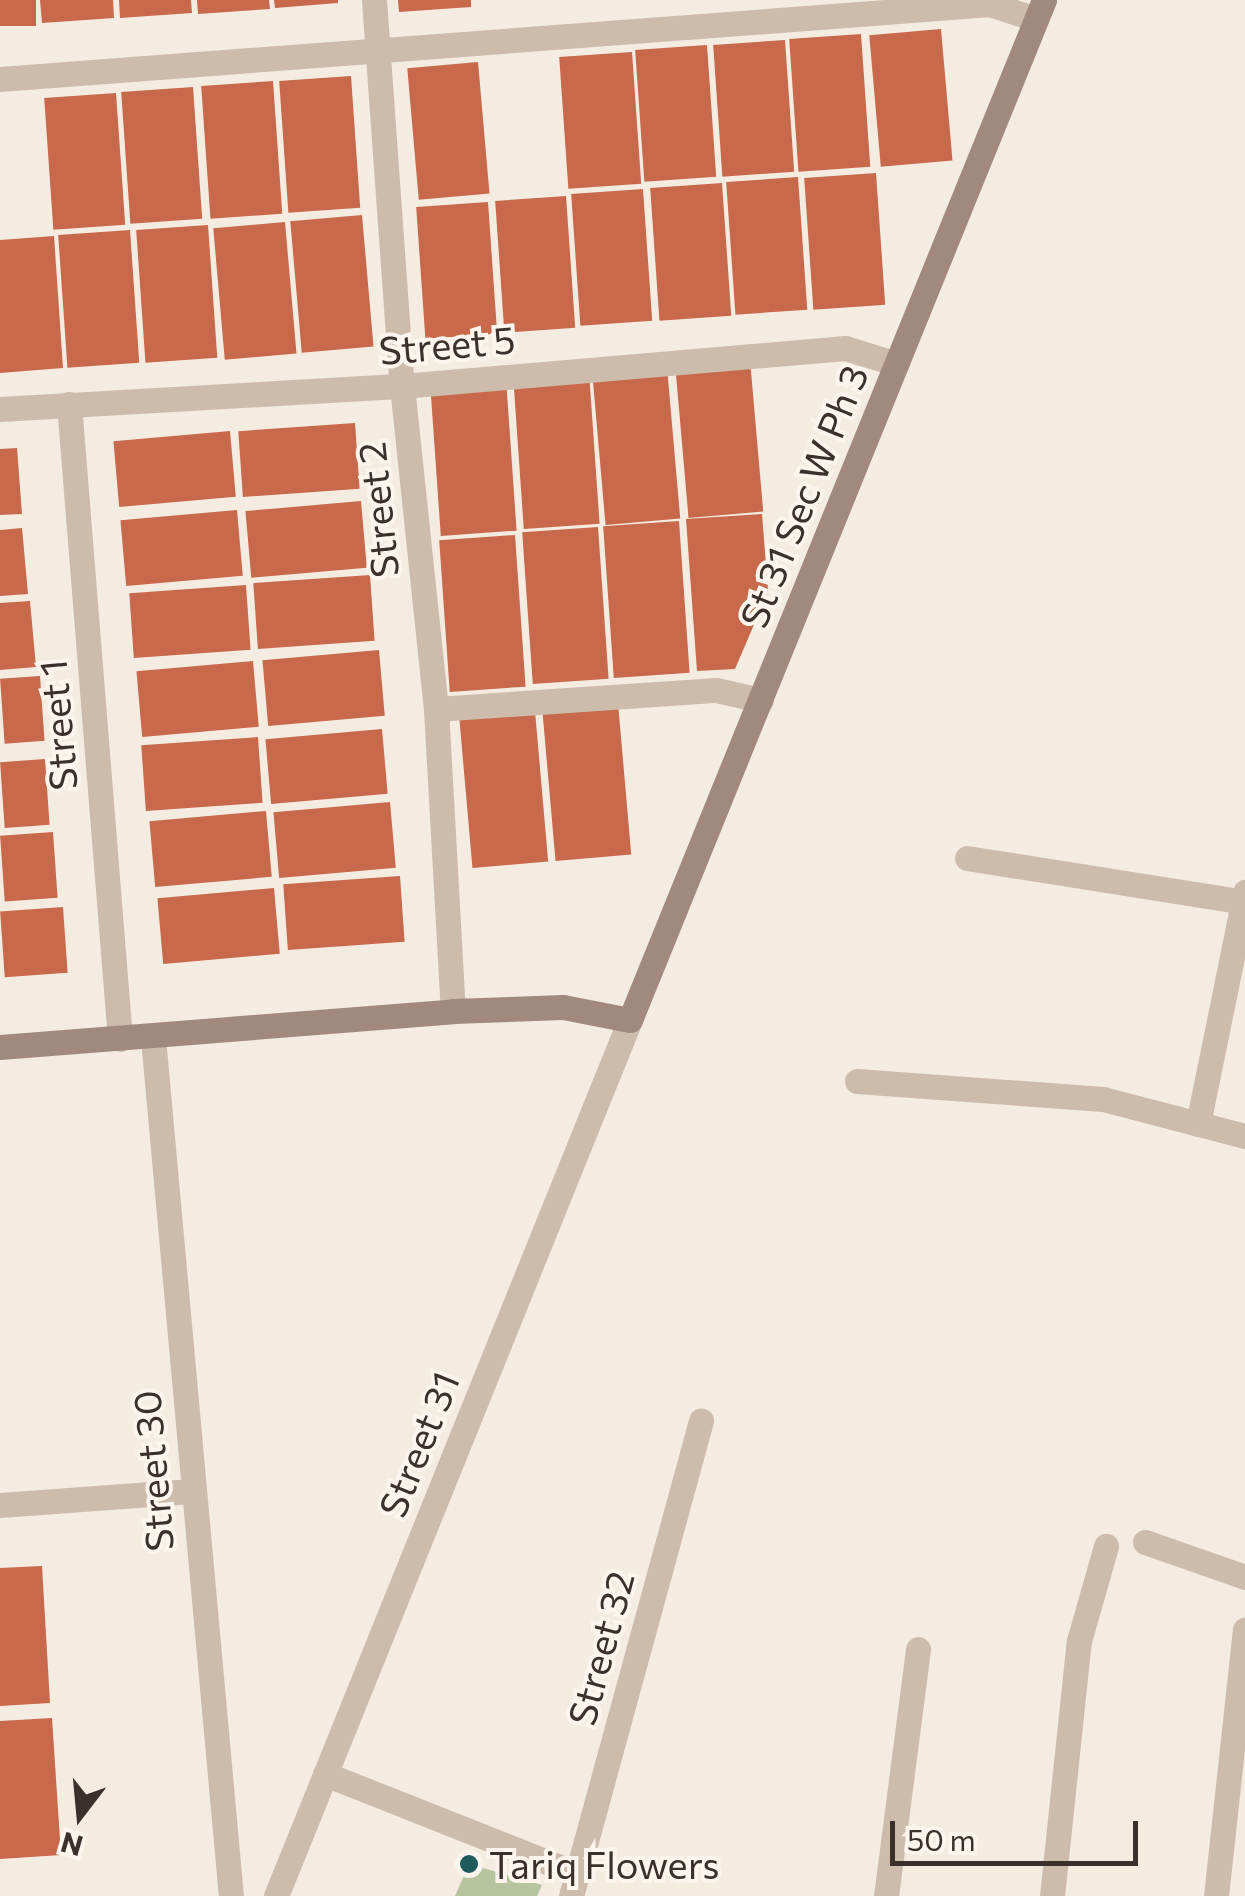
<!DOCTYPE html>
<html>
<head>
<meta charset="utf-8">
<style>
  body { margin:0 }
  #map { position:relative; width:1245px; height:1896px; overflow:hidden; background:#f4ebe1; font-family:Commissioner,sans-serif }
  div>[style] { position:absolute }
  [style*='--x'] { left:calc(var(--x)*1px); top:calc(var(--y)*1px); width:calc(var(--w)*1px); rotate:calc(var(--a)*1deg) }
  .green>* { inset:0; background:#b8c4a0 }
  .building>* { inset:0; background:#c8694b; transform-origin:0 0 }
  .minor>* { height:25px; margin:-12.5px; padding:0 12.5px; transform-origin:12.5px; border-radius:12.5px; background:#cdbbac }
  .secondary>* { height:25px; margin:-12.5px; padding:0 12.5px; transform-origin:12.5px; border-radius:12.5px; background:#a18a7d }
  .dots>* { width:28px; height:28px; translate:-50% -50%; box-sizing:border-box; border:5px solid #fbf5ee; border-radius:50% }
  span { translate:-50% -50%; white-space:nowrap; text-align:center; line-height:1.15; -webkit-text-stroke:8px #fbf5ee; paint-order:stroke }
  .street-label { font-size:38px; color:#3b302b }
  .poi-label { font-size:38px; color:#3b302b }
  .left { translate:0 -50%; text-align:left }
  .north { position:absolute; left:30px; top:1766px; width:100px; height:100px; -webkit-text-stroke:8px #fbf5ee; paint-order:stroke; rotate:196deg; font-size:28px; font-weight:700; line-height:40px; text-align:center; color:#3b302b }
  .north::after { content:''; display:block; margin:auto; width:35px; height:45px; background:#3b302b; clip-path:polygon(50% 0,100% 100%,50% 72%,0 100%) }
  .scale { position:absolute; left:890px; top:1821px; width:248px; height:45px; box-sizing:border-box; border:5px solid #3b302b; border-top:0; padding-left:12px; font-size:30px; line-height:35px; white-space:nowrap; color:#3b302b; -webkit-text-stroke:8px #fbf5ee; paint-order:stroke }
</style>
</head>
<body>
<div id="map">
  <div class="green">
    <div style="clip-path:polygon(469px 1864px,542px 1885px,537px 1896px,455px 1896px)"></div>
  </div>
  <div class="building">
    <div style="left:0;top:0;width:36px;height:26px"></div>
    <div style="clip-path:polygon(40px 0,113px 0,114px 18px,42px 23px)"></div>
    <div style="clip-path:polygon(119px 0,191px 0,192px 13px,120px 18px)"></div>
    <div style="clip-path:polygon(197px 0,269px 0,270px 9px,198px 14px)"></div>
    <div style="clip-path:polygon(274px 0,338px 0,338px 3px,275px 8px)"></div>
    <div style="clip-path:polygon(398px 0,471px 0,471px 7px,399px 12px)"></div>
    <div style="left:941px;top:29px;width:132px;height:72px;rotate:85deg"></div>
    <div style="left:861px;top:34px;width:133px;height:72px;rotate:86deg"></div>
    <div style="left:785px;top:40px;width:132px;height:72px;rotate:86deg"></div>
    <div style="left:707px;top:45px;width:132px;height:72px;rotate:86deg"></div>
    <div style="left:632px;top:52px;width:132px;height:73px;rotate:86deg"></div>
    <div style="left:478px;top:62px;width:132px;height:71px;rotate:85deg"></div>
    <div style="left:351px;top:76px;width:132px;height:72px;rotate:86deg"></div>
    <div style="left:273px;top:81px;width:133px;height:72px;rotate:86deg"></div>
    <div style="left:193px;top:87px;width:132px;height:72px;rotate:86deg"></div>
    <div style="left:116px;top:93px;width:132px;height:72px;rotate:86deg"></div>
    <div style="left:876px;top:173px;width:132px;height:72px;rotate:86deg"></div>
    <div style="left:798px;top:177px;width:133px;height:72px;rotate:86deg"></div>
    <div style="left:722px;top:183px;width:133px;height:72px;rotate:86deg"></div>
    <div style="left:643px;top:189px;width:132px;height:72px;rotate:86deg"></div>
    <div style="left:566px;top:196px;width:132px;height:71px;rotate:86deg"></div>
    <div style="left:488px;top:202px;width:132px;height:72px;rotate:86deg"></div>
    <div style="left:362px;top:215px;width:132px;height:72px;rotate:85deg"></div>
    <div style="left:285px;top:222px;width:132px;height:72px;rotate:85deg"></div>
    <div style="left:208px;top:225px;width:133px;height:72px;rotate:86deg"></div>
    <div style="left:130px;top:230px;width:133px;height:72px;rotate:86deg"></div>
    <div style="clip-path:polygon(54px 236px,63px 368px,0 373px,0 240px)"></div>
    <div style="left:750px;top:360px;width:152px;height:75px;rotate:85deg"></div>
    <div style="left:667px;top:367px;width:152px;height:75px;rotate:85deg"></div>
    <div style="left:589px;top:372px;width:152px;height:76px;rotate:86deg"></div>
    <div style="left:506px;top:379px;width:152px;height:76px;rotate:86deg"></div>
    <div style="left:355px;top:423px;width:66px;height:117px;rotate:86deg"></div>
    <div style="left:230px;top:431px;width:66px;height:117px;rotate:85deg"></div>
    <div style="clip-path:polygon(17px 448px,22px 514px,0 515px,0 449px)"></div>
    <div style="left:361px;top:501px;width:67px;height:116px;rotate:85deg"></div>
    <div style="left:237px;top:510px;width:66px;height:117px;rotate:85deg"></div>
    <div style="clip-path:polygon(762px 514px,768px 590px,753px 627px,735px 669px,697px 671px,686px 519px)"></div>
    <div style="left:679px;top:521px;width:152px;height:76px;rotate:86deg"></div>
    <div style="left:598px;top:527px;width:152px;height:76px;rotate:86deg"></div>
    <div style="clip-path:polygon(22px 528px,28px 594px,0 596px,0 530px)"></div>
    <div style="left:515px;top:535px;width:152px;height:76px;rotate:86deg"></div>
    <div style="left:370px;top:575px;width:66px;height:117px;rotate:86deg"></div>
    <div style="left:246px;top:585px;width:65px;height:117px;rotate:86deg"></div>
    <div style="clip-path:polygon(30px 601px,36px 667px,0 670px,0 603px)"></div>
    <div style="left:379px;top:650px;width:66px;height:117px;rotate:85deg"></div>
    <div style="left:253px;top:661px;width:66px;height:117px;rotate:85deg"></div>
    <div style="left:40px;top:676px;width:65px;height:40px;rotate:86deg"></div>
    <div style="left:618px;top:703px;width:152px;height:76px;rotate:85deg"></div>
    <div style="left:535px;top:711px;width:151px;height:76px;rotate:85deg"></div>
    <div style="left:382px;top:729px;width:65px;height:117px;rotate:85deg"></div>
    <div style="left:258px;top:737px;width:66px;height:117px;rotate:86deg"></div>
    <div style="left:45px;top:759px;width:66px;height:45px;rotate:86deg"></div>
    <div style="left:390px;top:802px;width:66px;height:117px;rotate:85deg"></div>
    <div style="left:266px;top:811px;width:66px;height:117px;rotate:85deg"></div>
    <div style="left:53px;top:832px;width:66px;height:53px;rotate:86deg"></div>
    <div style="left:400px;top:876px;width:66px;height:117px;rotate:86deg"></div>
    <div style="left:274px;top:888px;width:66px;height:117px;rotate:85deg"></div>
    <div style="left:63px;top:907px;width:66px;height:63px;rotate:86deg"></div>
    <div style="clip-path:polygon(42px 1566px,50px 1703px,0 1706px,0 1568px)"></div>
    <div style="clip-path:polygon(52px 1718px,61px 1855px,0 1859px,0 1721px)"></div>
  </div>
  <div class="minor">
    <div style="--x:374;--y:0;--w:387;--a:85.9"></div>
    <div style="--x:402;--y:386;--w:325;--a:84"></div>
    <div style="--x:436;--y:709;--w:302;--a:86.8"></div>
    <div style="--x:0;--y:79;--w:993;--a:-4.33"></div>
    <div style="--x:990;--y:4;--w:48;--a:18.1"></div>
    <div style="--x:69;--y:404;--w:637;--a:85.41"></div>
    <div style="--x:0;--y:409;--w:403;--a:-3.3"></div>
    <div style="--x:402;--y:386;--w:445;--a:-4.9"></div>
    <div style="--x:845;--y:348;--w:54;--a:17.1"></div>
    <div style="--x:436;--y:709;--w:281;--a:-3.9"></div>
    <div style="--x:716;--y:690;--w:46;--a:12.5"></div>
    <div style="--x:967;--y:858;--w:281;--a:9"></div>
    <div style="--x:153;--y:1038;--w:862;--a:84.81"></div>
    <div style="--x:857;--y:1081;--w:247;--a:4.2"></div>
    <div style="--x:1103;--y:1099;--w:147;--a:14.6"></div>
    <div style="--x:1198;--y:1124;--w:237;--a:-78.5"></div>
    <div style="--x:0;--y:1505;--w:192;--a:-4.2"></div>
    <div style="--x:1145;--y:1542;--w:106;--a:19.3"></div>
    <div style="--x:325;--y:1774;--w:271;--a:21.6"></div>
    <div style="--x:276;--y:1896;--w:945;--a:-68"></div>
    <div style="--x:571;--y:1896;--w:493;--a:-74.7"></div>
    <div style="--x:886;--y:1896;--w:249;--a:-82.6"></div>
    <div style="--x:1052;--y:1896;--w:256;--a:-84"></div>
    <div style="--x:1079;--y:1641;--w:99;--a:-74.1"></div>
    <div style="--x:1216;--y:1896;--w:268;--a:-83.8"></div>
  </div>
  <div class="secondary">
    <div style="--x:0;--y:1047;--w:454;--a:-4.5"></div>
    <div style="--x:453;--y:1011;--w:110;--a:-2.1"></div>
    <div style="--x:563;--y:1007;--w:68;--a:11"></div>
    <div style="--x:630;--y:1020;--w:1101;--a:-67.91"></div>
  </div>
  <div class="dots">
    <div style="left:469px;top:1864px;background:#1f5a5e"></div>
  </div>
  <div class="street-label">
    <span style="left:447px;top:344px;rotate:-5deg">Street 5</span>
    <span style="left:803px;top:496px;rotate:-68deg">St 31 Sec W Ph 3</span>
    <span style="left:377px;top:510px;rotate:-96deg">Street 2</span>
    <span style="left:57px;top:725px;rotate:-95deg">Street 1</span>
    <span style="left:418px;top:1444px;rotate:-68deg">Street 31</span>
    <span style="left:152px;top:1471px;rotate:-95deg">Street 30</span>
    <span style="left:600px;top:1648px;rotate:-75deg">Street 32</span>
  </div>
  <div class="poi-label">
    <span class="left" style="left:489px;top:1864px">Tariq Flowers</span>
  </div>
  <div class="north">N</div>
  <div class="scale">50 m</div>
</div>
</body>
</html>
